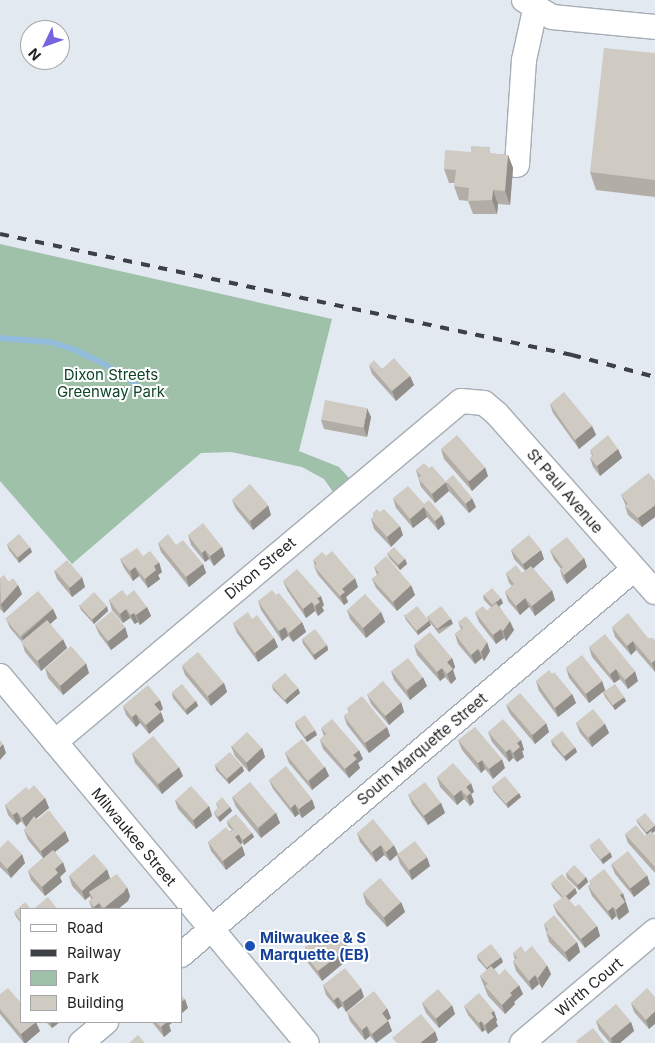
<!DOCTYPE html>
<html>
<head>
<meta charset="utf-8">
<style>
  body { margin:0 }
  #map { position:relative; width:655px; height:1043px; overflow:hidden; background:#e3e9f1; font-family:Inter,sans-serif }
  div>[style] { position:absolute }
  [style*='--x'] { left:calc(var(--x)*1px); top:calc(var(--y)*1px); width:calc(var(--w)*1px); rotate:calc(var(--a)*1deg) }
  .green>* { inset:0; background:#9fc0a9 }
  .stream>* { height:5.5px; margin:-2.75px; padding:0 2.75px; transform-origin:2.75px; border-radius:2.75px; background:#92bbdc }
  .roads { filter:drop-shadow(1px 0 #a6adb4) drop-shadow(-1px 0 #a6adb4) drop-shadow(0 1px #a6adb4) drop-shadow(0 -1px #a6adb4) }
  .minor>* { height:24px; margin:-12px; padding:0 12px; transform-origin:12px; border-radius:12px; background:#fff }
  .rail>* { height:4px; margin-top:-2px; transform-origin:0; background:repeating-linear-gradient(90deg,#3d4044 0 9px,transparent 0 18px) }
  .wall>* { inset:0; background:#b2aea7 }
  .shaded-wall>* { inset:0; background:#918d88; transform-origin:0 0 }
  .building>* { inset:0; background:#cfcac2; transform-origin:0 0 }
  .dots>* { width:14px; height:14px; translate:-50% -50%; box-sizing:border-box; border:2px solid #fff; border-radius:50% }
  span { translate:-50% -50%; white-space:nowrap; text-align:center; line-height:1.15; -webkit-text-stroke:4px #fff; paint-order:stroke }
  .park-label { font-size:15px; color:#0e4426 }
  .street-label { font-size:15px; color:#1f2124 }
  .transit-label { font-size:15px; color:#164399; font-weight:700 }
  .left { translate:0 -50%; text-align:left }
  .legend { position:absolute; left:20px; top:908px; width:162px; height:115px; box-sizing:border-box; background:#fff; border:1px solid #a5a6a7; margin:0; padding:6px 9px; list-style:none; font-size:15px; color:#1f2124 }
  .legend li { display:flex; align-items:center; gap:10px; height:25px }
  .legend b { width:25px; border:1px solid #a5a6a7 }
  .north { position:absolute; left:20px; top:20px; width:50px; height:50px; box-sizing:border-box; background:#fff; border:1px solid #a5a6a7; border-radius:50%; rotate:228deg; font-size:14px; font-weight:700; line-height:20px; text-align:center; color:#1f2124 }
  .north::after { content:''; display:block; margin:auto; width:18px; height:22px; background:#7465df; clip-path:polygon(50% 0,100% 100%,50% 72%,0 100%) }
</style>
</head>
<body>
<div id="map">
  <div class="green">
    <div style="clip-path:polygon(0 244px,332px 319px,299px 451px,339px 467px,349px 478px,333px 492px,324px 479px,302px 467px,231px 452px,201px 453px,72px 564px,0 481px)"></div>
  </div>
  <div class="stream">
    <div style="--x:0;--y:338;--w:51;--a:4.5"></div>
    <div style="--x:51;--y:342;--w:23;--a:18"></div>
    <div style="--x:73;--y:349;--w:33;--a:25"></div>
    <div style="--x:103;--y:363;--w:33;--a:31"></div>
    <div style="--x:131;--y:380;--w:21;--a:45"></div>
  </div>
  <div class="roads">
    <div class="minor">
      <div style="--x:524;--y:0;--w:33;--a:31"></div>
      <div style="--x:552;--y:17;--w:103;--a:5.5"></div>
      <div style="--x:517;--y:165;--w:105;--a:-86.2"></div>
      <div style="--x:524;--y:60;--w:51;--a:-77.6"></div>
      <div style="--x:0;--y:676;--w:478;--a:50.1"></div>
      <div style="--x:55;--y:742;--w:530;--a:-40.03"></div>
      <div style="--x:461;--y:401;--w:23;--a:5"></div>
      <div style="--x:484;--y:403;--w:17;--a:40"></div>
      <div style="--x:497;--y:414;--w:238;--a:48.4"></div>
      <div style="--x:181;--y:955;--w:595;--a:-40.43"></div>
      <div style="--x:81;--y:1043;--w:33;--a:-40"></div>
      <div style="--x:522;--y:1043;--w:174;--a:-40.1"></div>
    </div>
  </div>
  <div class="rail">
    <div style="--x:0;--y:234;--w:585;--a:11.94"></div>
    <div style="--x:572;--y:355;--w:86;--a:14.8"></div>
  </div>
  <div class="wall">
    <div style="clip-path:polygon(655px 53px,655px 197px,596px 190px,590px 172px)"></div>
    <div style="clip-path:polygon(471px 152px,508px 155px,513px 168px,510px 205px,498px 204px,497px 214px,473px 214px,468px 201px,459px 200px,454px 186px,455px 183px,449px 183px,444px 169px)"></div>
    <div style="clip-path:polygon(369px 365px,410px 376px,414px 385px,396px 401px,372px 374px)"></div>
    <div style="clip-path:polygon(550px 404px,592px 426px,596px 435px,579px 449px,553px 413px)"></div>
    <div style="clip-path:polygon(371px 417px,367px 437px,324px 429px,321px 420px)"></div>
    <div style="clip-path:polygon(441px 449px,488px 476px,472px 491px,444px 459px)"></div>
    <div style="clip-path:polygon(618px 449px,622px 458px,600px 476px,593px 467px,590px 458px,592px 456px,590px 450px)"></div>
    <div style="clip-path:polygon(429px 468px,449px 491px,435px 503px,421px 487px,416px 470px)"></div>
    <div style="clip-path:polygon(649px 473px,642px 527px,628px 515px,625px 506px,626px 506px,621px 495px)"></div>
    <div style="clip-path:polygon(446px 481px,476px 507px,469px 513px,449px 491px)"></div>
    <div style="clip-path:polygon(393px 498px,424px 504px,445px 524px,438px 530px,427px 517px,413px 528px,396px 508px)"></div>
    <div style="clip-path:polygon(232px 500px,271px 515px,253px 530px,236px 509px)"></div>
    <div style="clip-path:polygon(373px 513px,403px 535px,391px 547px,374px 529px,371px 519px,374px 516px)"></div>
    <div style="clip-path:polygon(188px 535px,222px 547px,225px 556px,214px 566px,209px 559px,205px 562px,191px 545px)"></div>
    <div style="clip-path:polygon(158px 543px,176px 545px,203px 564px,206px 573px,189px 587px,161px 552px)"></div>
    <div style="clip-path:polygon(7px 545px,32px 552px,19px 563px,9px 550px)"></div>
    <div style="clip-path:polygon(511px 550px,544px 559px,533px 568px,555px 600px,535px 616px,529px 607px,520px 615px,508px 601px,505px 592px,512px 586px,509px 583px,506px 573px,522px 573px,525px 571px,514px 559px)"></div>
    <div style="clip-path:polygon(550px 550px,584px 558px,587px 567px,567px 584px,563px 579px,560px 570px,561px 569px,554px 560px)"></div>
    <div style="clip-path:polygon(387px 553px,405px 559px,407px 564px,400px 570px,389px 558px)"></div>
    <div style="clip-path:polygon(143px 556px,162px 572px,158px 575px,160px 579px,148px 588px,139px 576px,133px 581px,124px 568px,120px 559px)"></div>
    <div style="clip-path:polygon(326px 556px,358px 587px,346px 597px,348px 602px,344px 605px,318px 575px,314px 566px,315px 566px,313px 560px)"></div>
    <div style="clip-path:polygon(374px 567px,415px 595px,397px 611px,376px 588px,372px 579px,377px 575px)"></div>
    <div style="clip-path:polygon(54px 570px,85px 587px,72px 597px,57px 579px)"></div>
    <div style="clip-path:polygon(0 578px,18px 585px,22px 594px,4px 613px,0 609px)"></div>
    <div style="clip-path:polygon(283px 581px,324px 605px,322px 607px,324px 611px,318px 616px,315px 611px,306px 618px,287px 590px)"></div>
    <div style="clip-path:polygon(276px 595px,302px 622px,306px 632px,293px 642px,288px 636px,282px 641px,261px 610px,258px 601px)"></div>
    <div style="clip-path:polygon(483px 595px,503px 603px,499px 606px,514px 630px,506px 641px,504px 638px,496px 644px,479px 622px,475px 612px,487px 611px,491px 607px,484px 600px)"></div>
    <div style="clip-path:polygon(127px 596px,147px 607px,151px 616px,140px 625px,138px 622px,135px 624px,130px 618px,123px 623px,112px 610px,109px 600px)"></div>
    <div style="clip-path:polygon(79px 605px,108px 611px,94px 624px,81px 610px)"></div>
    <div style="clip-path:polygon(53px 609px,57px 618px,50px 624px,67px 648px,41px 671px,25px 652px,22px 642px,10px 628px,6px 619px)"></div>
    <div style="clip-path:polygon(347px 610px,381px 612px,385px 622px,366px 638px,350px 619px)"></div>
    <div style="clip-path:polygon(404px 615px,429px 621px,427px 616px,453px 624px,439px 634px,429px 621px,431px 625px,418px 635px,406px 620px)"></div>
    <div style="clip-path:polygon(252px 619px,274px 638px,278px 647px,258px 662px,237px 633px,233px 623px)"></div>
    <div style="clip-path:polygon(458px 622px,490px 651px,484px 661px,482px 658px,475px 664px,458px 644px,455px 634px,461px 629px)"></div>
    <div style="clip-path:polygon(95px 625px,125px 627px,128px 637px,111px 650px,99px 634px)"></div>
    <div style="clip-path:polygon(612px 627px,655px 640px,655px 672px,636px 650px,631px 655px,615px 637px)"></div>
    <div style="clip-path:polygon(302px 639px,327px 645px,328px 650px,315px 660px,303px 644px)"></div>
    <div style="clip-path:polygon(414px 645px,452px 658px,455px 667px,453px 670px,456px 679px,451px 684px,445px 677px,440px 681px,417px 655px)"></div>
    <div style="clip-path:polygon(589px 647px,638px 681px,628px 689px,620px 679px,614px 683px,592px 657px)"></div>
    <div style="clip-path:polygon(182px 666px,224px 683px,227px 692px,211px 706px,185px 675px)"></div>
    <div style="clip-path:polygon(45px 668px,89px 673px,63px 695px,48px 678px)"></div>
    <div style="clip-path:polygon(566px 668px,602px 681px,605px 690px,626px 701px,615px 710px,605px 697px,603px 692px,589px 703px,569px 678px)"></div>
    <div style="clip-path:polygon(391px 671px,427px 686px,410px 700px,394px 680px)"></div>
    <div style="clip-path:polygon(552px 674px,572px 694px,576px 703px,558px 717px,539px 691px,536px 681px)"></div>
    <div style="clip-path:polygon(272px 685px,300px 693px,287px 704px,273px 690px)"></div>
    <div style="clip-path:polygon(172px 693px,196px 701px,198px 706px,187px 715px,173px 698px)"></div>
    <div style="clip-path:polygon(367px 694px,401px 702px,404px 712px,389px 725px,371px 704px)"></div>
    <div style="clip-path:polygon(506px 705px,546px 723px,549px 732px,535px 744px,510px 714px)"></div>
    <div style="clip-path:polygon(123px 706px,163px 709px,160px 711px,164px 721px,149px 734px,140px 723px,136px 727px,126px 715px)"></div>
    <div style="clip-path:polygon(347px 708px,387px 727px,390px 736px,369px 753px,347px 725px,344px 716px,349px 712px)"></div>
    <div style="clip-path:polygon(295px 722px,317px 735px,307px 742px,296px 727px)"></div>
    <div style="clip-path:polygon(576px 723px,605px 724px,609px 733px,592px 747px,580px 733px)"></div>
    <div style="clip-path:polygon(321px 728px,363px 759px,358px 763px,360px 768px,349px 778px,323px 749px,320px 740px,324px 736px)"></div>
    <div style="clip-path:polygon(488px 732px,521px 740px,524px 750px,522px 751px,524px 757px,517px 762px,513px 758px,509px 762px,492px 742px)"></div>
    <div style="clip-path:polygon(458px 740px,505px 768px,493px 779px,485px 769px,481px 773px,462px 750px)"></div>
    <div style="clip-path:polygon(551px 740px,577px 752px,566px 761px,552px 745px)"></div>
    <div style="clip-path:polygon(231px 746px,262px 748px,265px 757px,249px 772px,235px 756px)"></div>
    <div style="clip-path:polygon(132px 753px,183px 776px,162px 794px,135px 763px)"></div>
    <div style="clip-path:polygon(285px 753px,325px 767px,329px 776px,312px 790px,289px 763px)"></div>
    <div style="clip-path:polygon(215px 765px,242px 766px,244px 771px,229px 784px,216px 770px)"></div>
    <div style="clip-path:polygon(437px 777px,474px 792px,471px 794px,474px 802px,470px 806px,464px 799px,457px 805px,440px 787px)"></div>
    <div style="clip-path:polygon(269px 780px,315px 808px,302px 818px,299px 814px,295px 817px,273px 789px)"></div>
    <div style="clip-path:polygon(492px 787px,521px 797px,508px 808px,494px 792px)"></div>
    <div style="clip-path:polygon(29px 790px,45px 798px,49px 808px,36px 819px,37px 820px,65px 831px,69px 841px,55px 852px,66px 871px,60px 877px,62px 882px,45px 896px,31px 880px,28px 871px,43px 858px,28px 840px,24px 830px,28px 825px,26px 827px,21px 821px,17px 825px,8px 815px,5px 805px)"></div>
    <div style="clip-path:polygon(408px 794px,441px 803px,445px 813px,428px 825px,412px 804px)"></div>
    <div style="clip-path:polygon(232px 797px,276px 813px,280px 823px,261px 838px,236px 807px)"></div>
    <div style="clip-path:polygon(175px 800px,209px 806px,212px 816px,196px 829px,178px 809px)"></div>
    <div style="clip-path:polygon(216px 803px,230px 807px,232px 811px,220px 822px,216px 817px,214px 812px,218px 808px)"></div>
    <div style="clip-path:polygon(636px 819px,655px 836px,655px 873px,628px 843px,625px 834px,645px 836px,647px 835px,638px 824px)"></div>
    <div style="clip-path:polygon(227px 821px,252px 833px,254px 837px,244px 845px,242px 842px,242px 843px,241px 844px,245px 855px,226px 870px,211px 851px,208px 842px,232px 830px,228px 826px)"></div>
    <div style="clip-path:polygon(357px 833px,398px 854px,430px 866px,412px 880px,400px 864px,397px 855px,390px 861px,384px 855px,376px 862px,360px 842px)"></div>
    <div style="clip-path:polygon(590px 846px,610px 852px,612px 857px,603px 864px,592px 850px)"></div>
    <div style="clip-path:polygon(0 848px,25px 863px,11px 878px,0 867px)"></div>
    <div style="clip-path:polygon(611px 864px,650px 884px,634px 897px,615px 874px)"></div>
    <div style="clip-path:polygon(566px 873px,586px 877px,588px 882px,579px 890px,567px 878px)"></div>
    <div style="clip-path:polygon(69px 876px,110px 878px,130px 896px,128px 901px,118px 909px,92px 909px,89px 901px,91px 900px,90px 896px,85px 900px,72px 886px)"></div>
    <div style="clip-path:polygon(589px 881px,626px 902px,626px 903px,629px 912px,619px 920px,616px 916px,612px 920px,592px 896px,588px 886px,591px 884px)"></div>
    <div style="clip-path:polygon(551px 883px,575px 888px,577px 893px,569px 900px,575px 907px,597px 926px,600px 936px,585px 948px,557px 914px,553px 905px,562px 898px,553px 888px)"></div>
    <div style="clip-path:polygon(363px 894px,401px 902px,405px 912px,387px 927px,366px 904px)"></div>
    <div style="clip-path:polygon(21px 909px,21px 923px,16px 917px,14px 912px)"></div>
    <div style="clip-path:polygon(544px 924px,577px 942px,580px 952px,569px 962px,549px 942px)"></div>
    <div style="clip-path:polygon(334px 940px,350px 953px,345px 957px,346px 961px,322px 981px,308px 963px,304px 954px,307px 952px,305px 947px)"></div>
    <div style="clip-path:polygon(525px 952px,551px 974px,542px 988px,539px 984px,532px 990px,516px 971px,513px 961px,515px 960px,513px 953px)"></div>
    <div style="clip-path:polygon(477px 955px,503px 962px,494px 969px,499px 975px,523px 994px,514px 1002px,515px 1004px,505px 1014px,488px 996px,480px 976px,487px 970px,478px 960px)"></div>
    <div style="clip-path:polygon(323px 985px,364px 997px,346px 1012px,342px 1006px,338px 1009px,326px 995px)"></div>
    <div style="clip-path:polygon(0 994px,40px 1031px,26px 1043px,24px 1043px,0 1014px)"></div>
    <div style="clip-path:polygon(655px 997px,649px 1029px,634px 1012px,631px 1003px)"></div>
    <div style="clip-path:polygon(422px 1003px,455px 1014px,439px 1028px,426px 1013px)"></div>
    <div style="clip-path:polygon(464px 1006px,494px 1011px,497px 1020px,496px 1022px,498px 1026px,488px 1034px,485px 1030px,482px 1032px,468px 1015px)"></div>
    <div style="clip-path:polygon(347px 1012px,391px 1018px,388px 1020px,392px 1031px,376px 1043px,370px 1036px,365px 1040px,350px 1021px)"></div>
    <div style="clip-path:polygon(596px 1021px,631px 1022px,634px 1031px,620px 1043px,610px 1043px,599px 1030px)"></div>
    <div style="clip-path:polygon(46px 1022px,60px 1022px,52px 1028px)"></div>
    <div style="clip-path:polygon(152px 1022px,173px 1022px,169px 1025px,171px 1031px,164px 1037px)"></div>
  </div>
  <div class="shaded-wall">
    <div style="clip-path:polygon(508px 155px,513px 168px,510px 205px,505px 191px)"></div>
    <div style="clip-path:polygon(493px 190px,498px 204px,497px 214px,492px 200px)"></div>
    <div style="clip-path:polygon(410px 376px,414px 385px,396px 401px,392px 391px)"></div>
    <div style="clip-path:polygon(367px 408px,371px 417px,367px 437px,364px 428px)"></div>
    <div style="clip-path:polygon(592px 426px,596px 435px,579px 449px,575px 440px)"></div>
    <div style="clip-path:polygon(618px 449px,622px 458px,600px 476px,597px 466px)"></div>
    <div style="clip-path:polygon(485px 467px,488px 476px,472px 491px,468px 481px)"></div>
    <div style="clip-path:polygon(446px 482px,449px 491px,435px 503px,432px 494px)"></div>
    <div style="clip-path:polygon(472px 498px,476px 507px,469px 513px,466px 504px)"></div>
    <div style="clip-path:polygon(268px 505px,271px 515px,253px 530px,250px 521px)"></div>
    <div style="clip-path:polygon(655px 505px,655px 517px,642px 527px,638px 518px)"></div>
    <div style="clip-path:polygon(424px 507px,427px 517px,413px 528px,410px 519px)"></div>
    <div style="clip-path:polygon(442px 515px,445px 524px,438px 530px,435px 521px)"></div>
    <div style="clip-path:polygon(400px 526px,403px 535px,391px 547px,387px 537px)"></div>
    <div style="clip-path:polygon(30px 547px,32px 552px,19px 563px,18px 558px)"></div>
    <div style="clip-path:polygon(222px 547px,225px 556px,214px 566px,210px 556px)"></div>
    <div style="clip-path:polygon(205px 550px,209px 559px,205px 562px,202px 553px)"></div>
    <div style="clip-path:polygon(541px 550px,544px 559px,527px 574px,523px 564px)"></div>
    <div style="clip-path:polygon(584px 558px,587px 567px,567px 584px,564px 575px)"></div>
    <div style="clip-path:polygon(405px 559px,407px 564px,400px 570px,398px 566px)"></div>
    <div style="clip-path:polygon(159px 562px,162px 572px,158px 575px,160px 579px,148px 588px,145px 579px,154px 566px)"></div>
    <div style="clip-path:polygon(203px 564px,206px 573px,189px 587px,186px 577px)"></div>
    <div style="clip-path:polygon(135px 567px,139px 576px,133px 581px,130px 571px)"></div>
    <div style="clip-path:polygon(82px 577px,85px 587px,72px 597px,69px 588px)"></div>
    <div style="clip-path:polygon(355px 578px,358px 587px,346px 597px,348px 602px,344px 605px,340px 596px,342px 589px)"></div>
    <div style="clip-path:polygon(18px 585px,22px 594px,4px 613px,1px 604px)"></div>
    <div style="clip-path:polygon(411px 585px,415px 595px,397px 611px,393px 602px)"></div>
    <div style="clip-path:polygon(552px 590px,555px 600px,535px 616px,532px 606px)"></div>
    <div style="clip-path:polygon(321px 596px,324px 605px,322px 607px,324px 611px,318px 616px,315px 606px,317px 598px)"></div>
    <div style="clip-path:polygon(501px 598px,503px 603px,494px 611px,492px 606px)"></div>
    <div style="clip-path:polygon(525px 598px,529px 607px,520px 615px,516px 606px)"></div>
    <div style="clip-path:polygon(312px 602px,315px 611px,306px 618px,303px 609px)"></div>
    <div style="clip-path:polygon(107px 606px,108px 611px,94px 624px,92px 619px)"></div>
    <div style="clip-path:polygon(147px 607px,151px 616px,140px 625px,136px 615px)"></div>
    <div style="clip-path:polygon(53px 609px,57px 618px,25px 646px,22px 637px)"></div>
    <div style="clip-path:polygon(126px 609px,130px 618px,123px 623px,120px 614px)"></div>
    <div style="clip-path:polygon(381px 612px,385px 622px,366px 638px,363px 628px)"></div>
    <div style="left:134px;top:613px;width:10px;height:4px;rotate:66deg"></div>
    <div style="left:451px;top:619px;width:5px;height:17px;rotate:68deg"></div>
    <div style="clip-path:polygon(429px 621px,431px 625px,418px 635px,417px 631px)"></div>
    <div style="clip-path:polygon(510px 621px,514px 630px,506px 641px,503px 631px)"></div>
    <div style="clip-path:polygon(302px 622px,306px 632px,293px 642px,289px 633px)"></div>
    <div style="clip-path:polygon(125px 627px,128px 637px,111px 650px,107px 641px)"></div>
    <div style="clip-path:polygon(285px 627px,288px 636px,282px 641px,279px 631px)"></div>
    <div style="clip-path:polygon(501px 629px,504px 638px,496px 644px,493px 635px)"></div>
    <div style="clip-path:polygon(274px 638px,278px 647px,258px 662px,255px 653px)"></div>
    <div style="clip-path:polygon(63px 639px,67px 648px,41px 671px,38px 661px)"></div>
    <div style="clip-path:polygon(633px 641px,636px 650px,631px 655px,627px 646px)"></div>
    <div style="clip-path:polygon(487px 642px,490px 651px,484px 661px,481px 652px)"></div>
    <div style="clip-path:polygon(327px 645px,328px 650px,315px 660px,313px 655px)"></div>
    <div style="clip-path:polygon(478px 649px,482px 658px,475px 664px,471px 655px)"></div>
    <div style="clip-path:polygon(452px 658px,455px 667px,453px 670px,456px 679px,451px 684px,447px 674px,447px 662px)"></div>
    <div style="clip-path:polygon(655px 660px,655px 672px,652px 663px)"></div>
    <div style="clip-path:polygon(86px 663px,89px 673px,63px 695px,60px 686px)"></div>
    <div style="clip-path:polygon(442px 668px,445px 677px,440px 681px,437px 672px)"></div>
    <div style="clip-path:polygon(616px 669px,620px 679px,614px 683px,610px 674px)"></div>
    <div style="clip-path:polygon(635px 671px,638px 681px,628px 689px,625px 680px)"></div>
    <div style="clip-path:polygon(423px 677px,427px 686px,410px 700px,407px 691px)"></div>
    <div style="clip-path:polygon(602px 681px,605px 690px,589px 703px,586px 694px)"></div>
    <div style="clip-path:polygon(224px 683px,227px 692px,211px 706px,208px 696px)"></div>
    <div style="clip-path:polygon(298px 688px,300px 693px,287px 704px,285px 700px)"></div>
    <div style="clip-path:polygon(572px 694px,576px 703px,558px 717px,555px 708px)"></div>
    <div style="clip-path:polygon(624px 697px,626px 701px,615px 710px,613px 705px)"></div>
    <div style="clip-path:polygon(160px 700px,163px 709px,158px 713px,154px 704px)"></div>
    <div style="clip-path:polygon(196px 701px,198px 706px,187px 715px,186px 710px)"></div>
    <div style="clip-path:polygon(401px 702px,404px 712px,389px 725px,385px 716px)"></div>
    <div style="clip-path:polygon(161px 712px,164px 721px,149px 734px,146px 725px)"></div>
    <div style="clip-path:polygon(136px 714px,140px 723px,136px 727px,132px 717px)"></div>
    <div style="clip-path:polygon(546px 723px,549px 732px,535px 744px,532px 735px)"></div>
    <div style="clip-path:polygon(605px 724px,609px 733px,592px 747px,589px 738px)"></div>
    <div style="clip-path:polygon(387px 727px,390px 736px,369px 753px,365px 743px)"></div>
    <div style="clip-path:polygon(315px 730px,317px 735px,307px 742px,305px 737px)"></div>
    <div style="clip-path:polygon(521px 740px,524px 750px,522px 751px,524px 757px,517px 762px,513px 753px,517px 743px)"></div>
    <div style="clip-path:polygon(3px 744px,6px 753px,0 760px,0 747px)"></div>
    <div style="clip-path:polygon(575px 747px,577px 752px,566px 761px,564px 756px)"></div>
    <div style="clip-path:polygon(262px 748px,265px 757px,249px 772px,246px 762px)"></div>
    <div style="clip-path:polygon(510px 749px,513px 758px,509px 762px,506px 752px)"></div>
    <div style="clip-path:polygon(359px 750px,363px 759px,358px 763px,360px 768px,349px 778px,345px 769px,353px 755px)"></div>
    <div style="clip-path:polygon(502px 759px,505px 768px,493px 779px,489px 769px)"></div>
    <div style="clip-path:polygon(482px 760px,485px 769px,481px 773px,478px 763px)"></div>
    <div style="clip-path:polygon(242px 766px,244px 771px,229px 784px,227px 779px)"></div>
    <div style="clip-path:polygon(179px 767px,183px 776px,162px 794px,158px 785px)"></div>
    <div style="clip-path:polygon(325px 767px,329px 776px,312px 790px,309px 781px)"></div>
    <div style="clip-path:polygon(471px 783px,474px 792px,471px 794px,474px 802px,470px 806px,467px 796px,466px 787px)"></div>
    <div style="clip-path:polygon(461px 790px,464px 799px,457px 805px,454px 796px)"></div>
    <div style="clip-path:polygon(519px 793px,521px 797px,508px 808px,507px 803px)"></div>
    <div style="clip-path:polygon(45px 798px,49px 808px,26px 827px,22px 818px)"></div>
    <div style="clip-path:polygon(312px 799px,315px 808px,302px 818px,299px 809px)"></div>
    <div style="clip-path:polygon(441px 803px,445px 813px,428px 825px,424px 816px)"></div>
    <div style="clip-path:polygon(295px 804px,299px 814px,295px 817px,291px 808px)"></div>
    <div style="clip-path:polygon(209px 806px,212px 816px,196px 829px,193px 820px)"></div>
    <div style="clip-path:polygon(230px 807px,232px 811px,220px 822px,218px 817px)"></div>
    <div style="clip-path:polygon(17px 812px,21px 821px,17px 825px,13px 815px)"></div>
    <div style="clip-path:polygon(276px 813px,280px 823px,261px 838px,258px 829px)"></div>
    <div style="clip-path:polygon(655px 825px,655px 831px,648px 837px,646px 832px)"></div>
    <div style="clip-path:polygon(65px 831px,69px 841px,44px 860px,41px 851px)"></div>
    <div style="clip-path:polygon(252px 833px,254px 837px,244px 845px,243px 840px)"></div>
    <div style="clip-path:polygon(239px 834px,242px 843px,238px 846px,235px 837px)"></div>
    <div style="clip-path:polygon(381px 845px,384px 855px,376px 862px,372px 852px)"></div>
    <div style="clip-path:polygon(394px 845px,398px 854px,390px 861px,386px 852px)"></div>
    <div style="clip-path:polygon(242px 846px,245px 855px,226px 870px,223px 861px)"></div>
    <div style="clip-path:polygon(610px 852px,612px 857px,603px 864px,601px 859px)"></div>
    <div style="clip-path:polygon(22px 854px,25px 863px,11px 878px,7px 869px)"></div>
    <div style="clip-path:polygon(427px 857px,430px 866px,412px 880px,409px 870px)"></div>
    <div style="clip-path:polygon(63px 862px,66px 871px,60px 877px,62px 882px,45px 896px,42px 887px,55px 869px)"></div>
    <div style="clip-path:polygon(107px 869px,110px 878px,89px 892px,90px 896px,85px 900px,82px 891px)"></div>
    <div style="clip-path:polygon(647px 875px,650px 884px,634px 897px,630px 888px)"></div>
    <div style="clip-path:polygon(586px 877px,588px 882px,579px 890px,577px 885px)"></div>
    <div style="clip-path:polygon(127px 887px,130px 896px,128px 901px,118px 909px,104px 909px,104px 908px)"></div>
    <div style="clip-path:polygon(575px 888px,577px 893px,566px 903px,564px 898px)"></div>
    <div style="clip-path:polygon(623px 893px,629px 912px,619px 920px,616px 910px,620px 895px)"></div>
    <div style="clip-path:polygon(401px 902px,405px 912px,387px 927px,384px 918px)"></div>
    <div style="clip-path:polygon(99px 903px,101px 909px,95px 909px,94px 907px)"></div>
    <div style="clip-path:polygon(613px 907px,616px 916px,612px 920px,608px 911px)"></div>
    <div style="clip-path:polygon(597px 926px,600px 936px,585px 948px,581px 939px)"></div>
    <div style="clip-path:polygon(577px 942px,580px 952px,569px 962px,565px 952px)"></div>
    <div style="clip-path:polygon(346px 944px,350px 953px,345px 957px,346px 961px,322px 981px,318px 971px,340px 949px)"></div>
    <div style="clip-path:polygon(501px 957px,503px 962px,489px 973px,487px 968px)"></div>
    <div style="clip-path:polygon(547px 965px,551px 974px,542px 988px,538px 978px)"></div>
    <div style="clip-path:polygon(535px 975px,539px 984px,532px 990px,529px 981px)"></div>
    <div style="clip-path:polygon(519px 985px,523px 994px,514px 1002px,515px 1004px,505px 1014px,502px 1005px,510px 993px)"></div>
    <div style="clip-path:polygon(361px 988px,364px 997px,346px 1012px,343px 1002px)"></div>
    <div style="clip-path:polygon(338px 997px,342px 1006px,338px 1009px,334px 1000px)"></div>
    <div style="clip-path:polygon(185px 999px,188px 1008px,181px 1014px,181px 1002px)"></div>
    <div style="clip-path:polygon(452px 1005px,455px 1014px,439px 1028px,436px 1019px)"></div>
    <div style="clip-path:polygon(387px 1008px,391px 1018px,385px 1022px,382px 1013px)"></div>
    <div style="clip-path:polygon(494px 1011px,497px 1020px,496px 1022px,498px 1026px,488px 1034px,485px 1025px,491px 1013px)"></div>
    <div style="clip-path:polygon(655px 1011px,655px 1024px,649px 1029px,646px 1020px)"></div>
    <div style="clip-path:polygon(388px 1021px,392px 1031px,376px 1043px,372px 1034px)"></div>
    <div style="clip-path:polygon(481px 1021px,485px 1030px,482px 1032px,479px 1023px)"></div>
    <div style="clip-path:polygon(36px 1022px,40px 1031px,26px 1043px,24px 1043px,21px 1034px)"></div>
    <div style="clip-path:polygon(50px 1022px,60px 1022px,52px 1028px)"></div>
    <div style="clip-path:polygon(165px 1022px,173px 1022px,169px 1025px,171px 1031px,164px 1037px,161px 1027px)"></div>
    <div style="clip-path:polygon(631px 1022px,634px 1031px,620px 1043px,612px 1043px,611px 1038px)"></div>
    <div style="clip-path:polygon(367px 1026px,370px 1036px,365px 1040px,362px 1030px)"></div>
    <div style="clip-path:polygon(435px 1031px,438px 1040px,435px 1043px,420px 1043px)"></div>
  </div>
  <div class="building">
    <div style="clip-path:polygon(604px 48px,655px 53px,655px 180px,590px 172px)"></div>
    <div style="clip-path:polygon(471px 146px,490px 147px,490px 153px,508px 155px,505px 191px,493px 190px,492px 200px,468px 201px,469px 188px,454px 186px,456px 170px,444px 169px,445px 150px,471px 152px)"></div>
    <div style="clip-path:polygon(394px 358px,410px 376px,392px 391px,369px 365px,374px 360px,382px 369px)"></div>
    <div style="clip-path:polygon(564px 392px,592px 426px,575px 440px,550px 404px)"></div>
    <div style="left:325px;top:400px;width:43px;height:20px;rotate:11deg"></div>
    <div style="left:457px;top:435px;width:43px;height:21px;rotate:49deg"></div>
    <div style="clip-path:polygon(608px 435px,618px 449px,597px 466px,590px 458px,593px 455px,590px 450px)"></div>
    <div style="clip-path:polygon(424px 463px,429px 468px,432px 466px,446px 482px,432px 494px,418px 478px,421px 476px,416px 470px)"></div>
    <div style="clip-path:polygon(649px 473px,655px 481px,655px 505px,638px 518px,625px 506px,628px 504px,621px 495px)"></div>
    <div style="left:453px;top:475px;width:30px;height:9px;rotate:50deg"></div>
    <div style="left:250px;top:484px;width:28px;height:24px;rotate:49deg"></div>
    <div style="clip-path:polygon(408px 486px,424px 504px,429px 500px,442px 515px,435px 521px,424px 507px,410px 519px,393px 498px)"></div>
    <div style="clip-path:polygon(377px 509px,380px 512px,384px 509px,400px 526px,387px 537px,371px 519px,375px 515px,373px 513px)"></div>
    <div style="clip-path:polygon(203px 523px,222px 547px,210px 556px,205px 550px,202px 553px,188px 535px)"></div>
    <div style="left:19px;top:534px;width:17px;height:16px;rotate:50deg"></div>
    <div style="clip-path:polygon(168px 534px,176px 545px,183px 540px,203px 564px,186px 577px,158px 543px)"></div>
    <div style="left:529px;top:535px;width:19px;height:23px;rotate:51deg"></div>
    <div style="clip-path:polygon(567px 537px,584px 558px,564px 575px,560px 570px,563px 567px,550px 550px)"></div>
    <div style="left:394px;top:547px;width:16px;height:9px;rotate:47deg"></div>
    <div style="clip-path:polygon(137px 548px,143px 556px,150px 551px,159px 562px,154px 566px,156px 570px,145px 579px,135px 567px,130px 571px,120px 559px)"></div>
    <div style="clip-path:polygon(332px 551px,355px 578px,342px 589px,345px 592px,340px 596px,314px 566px,317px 564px,313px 560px,322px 552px,326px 556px)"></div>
    <div style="clip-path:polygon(386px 556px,411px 585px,393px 602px,372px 579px,379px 573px,374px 567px)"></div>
    <div style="left:67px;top:560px;width:23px;height:16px;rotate:49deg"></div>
    <div style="clip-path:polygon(516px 565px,522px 573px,531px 566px,552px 590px,532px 606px,525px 598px,516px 606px,505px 592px,514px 584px,506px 573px)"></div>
    <div style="clip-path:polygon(297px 569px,321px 596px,317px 598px,320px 602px,315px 606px,312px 602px,303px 609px,283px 581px)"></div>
    <div style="clip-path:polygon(4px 575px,9px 582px,13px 578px,18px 585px,1px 604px,0 578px)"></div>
    <div style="left:492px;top:588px;width:13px;height:11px;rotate:48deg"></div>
    <div style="clip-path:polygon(122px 590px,127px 596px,134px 590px,147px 607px,136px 615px,134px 613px,131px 615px,126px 609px,120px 614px,109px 600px)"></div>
    <div style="clip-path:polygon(272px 590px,276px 595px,279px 593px,302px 622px,289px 633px,285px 627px,279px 631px,258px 601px)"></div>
    <div style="left:38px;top:591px;width:23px;height:43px;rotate:50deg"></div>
    <div style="left:94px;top:592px;width:19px;height:20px;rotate:47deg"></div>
    <div style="left:365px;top:594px;width:24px;height:24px;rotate:48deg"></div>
    <div style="clip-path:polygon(496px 603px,510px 621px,503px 631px,501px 629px,493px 635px,475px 612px,483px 606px,487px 611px)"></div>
    <div style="left:417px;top:606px;width:19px;height:16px;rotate:51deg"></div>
    <div style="left:441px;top:606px;width:16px;height:17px;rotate:52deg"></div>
    <div style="left:112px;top:611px;width:21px;height:22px;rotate:51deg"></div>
    <div style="clip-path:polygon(248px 612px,252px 619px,257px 615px,274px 638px,255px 653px,233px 623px)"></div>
    <div style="clip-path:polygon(628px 613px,648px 638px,653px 638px,655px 640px,655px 660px,652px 663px,633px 641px,627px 646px,612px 627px)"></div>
    <div style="clip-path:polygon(466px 616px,487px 642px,481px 652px,478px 649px,471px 655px,455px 634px,463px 628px,458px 622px)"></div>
    <div style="left:47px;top:620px;width:25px;height:34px;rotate:50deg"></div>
    <div style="left:315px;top:629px;width:20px;height:16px;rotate:53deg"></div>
    <div style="clip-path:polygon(430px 632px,452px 658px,447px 662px,453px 669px,447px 674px,442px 668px,437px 672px,414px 645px)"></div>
    <div style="clip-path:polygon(605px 634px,635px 671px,625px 680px,616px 669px,610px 674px,589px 647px)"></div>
    <div style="left:71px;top:646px;width:23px;height:34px;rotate:49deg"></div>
    <div style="left:198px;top:652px;width:40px;height:21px;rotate:50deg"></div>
    <div style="left:582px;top:655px;width:33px;height:21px;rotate:52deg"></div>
    <div style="left:408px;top:658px;width:24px;height:21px;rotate:52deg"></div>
    <div style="clip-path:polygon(549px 670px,552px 674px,554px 672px,572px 694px,555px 708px,536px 681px)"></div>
    <div style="left:285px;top:673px;width:20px;height:18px;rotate:49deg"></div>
    <div style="left:383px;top:681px;width:28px;height:21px;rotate:49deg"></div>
    <div style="left:182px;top:684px;width:22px;height:13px;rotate:51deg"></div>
    <div style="left:615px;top:684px;width:16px;height:14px;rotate:55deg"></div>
    <div style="clip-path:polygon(148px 685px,160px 700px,154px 704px,161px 712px,146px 725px,136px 714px,132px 717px,123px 706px)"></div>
    <div style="left:520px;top:693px;width:40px;height:18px;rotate:49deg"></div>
    <div style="clip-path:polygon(362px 696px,387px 727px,365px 743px,344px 716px,350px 711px,347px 708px)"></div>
    <div style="left:593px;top:709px;width:19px;height:22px;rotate:51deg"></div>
    <div style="left:305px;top:715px;width:18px;height:12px;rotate:56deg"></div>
    <div style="clip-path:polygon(332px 719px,359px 750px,353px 755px,357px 759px,345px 769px,320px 740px,326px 734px,321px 728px)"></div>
    <div style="clip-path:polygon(503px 719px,521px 740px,517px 743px,520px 747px,513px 753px,510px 749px,506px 752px,488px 732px)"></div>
    <div style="clip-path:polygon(475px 727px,502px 759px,489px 769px,482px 760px,478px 763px,458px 740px)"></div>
    <div style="left:562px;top:731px;width:21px;height:14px;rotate:51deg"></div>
    <div style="left:247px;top:732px;width:22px;height:21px;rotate:47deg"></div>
    <div style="left:153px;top:736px;width:40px;height:27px;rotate:50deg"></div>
    <div style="left:302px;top:739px;width:36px;height:22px;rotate:51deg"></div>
    <div style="clip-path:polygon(0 740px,3px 744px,0 747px)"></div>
    <div style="left:230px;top:752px;width:18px;height:20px;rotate:49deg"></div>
    <div style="clip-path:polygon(453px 763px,471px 783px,466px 787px,471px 793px,467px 796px,461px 790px,454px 796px,437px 777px)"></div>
    <div style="clip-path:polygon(286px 766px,312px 799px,299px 809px,295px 804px,291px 808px,269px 780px)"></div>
    <div style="left:505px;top:776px;width:22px;height:17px;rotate:51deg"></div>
    <div style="left:250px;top:782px;width:40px;height:23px;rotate:50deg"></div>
    <div style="left:425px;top:782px;width:26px;height:21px;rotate:53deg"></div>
    <div style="clip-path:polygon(34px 785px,45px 798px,22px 818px,17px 812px,13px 815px,5px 805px,26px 787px,29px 790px)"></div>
    <div style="left:191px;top:786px;width:27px;height:21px;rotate:48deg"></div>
    <div style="clip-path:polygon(222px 797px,230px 807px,218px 817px,214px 812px,219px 807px,216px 803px)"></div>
    <div style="clip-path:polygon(49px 810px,65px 831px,41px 851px,24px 830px,34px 816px,37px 820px)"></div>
    <div style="left:645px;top:813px;width:16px;height:11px;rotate:50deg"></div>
    <div style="clip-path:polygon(236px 814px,252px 833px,243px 840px,234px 829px,233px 829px,227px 821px)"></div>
    <div style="clip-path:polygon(373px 819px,394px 845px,386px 852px,381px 845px,372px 852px,357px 833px)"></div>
    <div style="clip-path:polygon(636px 825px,645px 836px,651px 831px,655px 836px,655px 867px,625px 834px)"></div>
    <div style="clip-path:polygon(226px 827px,230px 832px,234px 829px,239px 834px,235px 837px,242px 846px,223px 861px,208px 842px)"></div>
    <div style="left:599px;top:838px;width:18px;height:12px;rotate:52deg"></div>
    <div style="clip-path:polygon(8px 840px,22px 854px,7px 869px,0 861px,0 848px)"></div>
    <div style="left:415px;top:841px;width:20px;height:22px;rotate:53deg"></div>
    <div style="clip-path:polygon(53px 850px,63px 862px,55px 869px,58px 873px,42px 887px,28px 871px)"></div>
    <div style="left:628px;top:851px;width:31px;height:21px;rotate:52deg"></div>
    <div style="left:94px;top:854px;width:20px;height:33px;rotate:49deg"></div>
    <div style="left:574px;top:865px;width:17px;height:11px;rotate:45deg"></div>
    <div style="clip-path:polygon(604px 869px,623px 893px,620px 895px,625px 902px,616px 910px,613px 907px,608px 911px,588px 886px,592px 884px,589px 881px)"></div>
    <div style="clip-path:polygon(117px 874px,127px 887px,124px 892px,104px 908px,99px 903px,94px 907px,89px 901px,93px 898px,89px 892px)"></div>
    <div style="clip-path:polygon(562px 874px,575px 888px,566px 896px,565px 895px,563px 897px,551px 883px)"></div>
    <div style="left:380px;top:878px;width:32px;height:23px;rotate:49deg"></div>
    <div style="clip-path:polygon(565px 895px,575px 907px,579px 904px,597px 926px,581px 939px,553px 905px)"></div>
    <div style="clip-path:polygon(48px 897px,57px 909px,36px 909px,35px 908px)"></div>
    <div style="clip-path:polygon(25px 902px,31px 909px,21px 909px,21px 919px,20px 920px,14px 912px)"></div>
    <div style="clip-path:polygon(554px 915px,577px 942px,565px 952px,546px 932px,548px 930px,544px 924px)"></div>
    <div style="clip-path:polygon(327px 930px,334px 940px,340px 935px,346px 944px,340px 949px,343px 952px,318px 971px,304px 954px,308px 951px,305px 947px)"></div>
    <div style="left:491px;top:944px;width:16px;height:18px;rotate:52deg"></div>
    <div style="clip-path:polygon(521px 946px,525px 952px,532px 946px,547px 965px,538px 978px,535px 975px,529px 981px,513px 961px,517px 958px,513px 953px)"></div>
    <div style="clip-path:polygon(491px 966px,499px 975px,505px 969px,519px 985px,510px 993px,512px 995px,502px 1005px,485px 986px,488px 984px,480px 976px)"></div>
    <div style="clip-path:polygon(345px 968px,361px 988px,343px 1002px,338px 997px,334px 1000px,323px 985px)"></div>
    <div style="clip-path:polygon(8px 988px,21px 1003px,21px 1022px,36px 1022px,21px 1034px,0 1009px,0 994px)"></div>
    <div style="clip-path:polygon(647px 988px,655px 997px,655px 1011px,646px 1020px,631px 1003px)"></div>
    <div style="left:438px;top:989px;width:21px;height:21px;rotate:49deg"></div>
    <div style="clip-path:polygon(374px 991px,387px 1008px,382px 1013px,388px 1021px,372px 1034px,367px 1026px,362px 1030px,347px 1012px)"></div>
    <div style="clip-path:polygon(479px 993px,494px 1011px,491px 1013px,494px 1017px,485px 1025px,481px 1021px,479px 1023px,464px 1006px)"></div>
    <div style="clip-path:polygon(181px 995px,185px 999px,181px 1002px)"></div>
    <div style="left:616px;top:1004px;width:23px;height:26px;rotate:50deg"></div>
    <div style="clip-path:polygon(421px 1014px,435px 1031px,420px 1043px,397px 1043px,392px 1038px)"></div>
    <div style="clip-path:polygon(156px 1022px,167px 1022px,161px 1027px)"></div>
    <div style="clip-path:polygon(593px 1028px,605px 1043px,578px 1043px,576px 1041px)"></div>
    <div style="clip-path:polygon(138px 1035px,145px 1043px,129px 1043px)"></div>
  </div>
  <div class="dots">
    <div style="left:250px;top:946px;background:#1a4fb4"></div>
  </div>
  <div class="park-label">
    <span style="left:111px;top:383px">Dixon Streets<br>Greenway Park</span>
  </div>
  <div class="street-label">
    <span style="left:565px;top:491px;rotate:49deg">St Paul Avenue</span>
    <span style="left:260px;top:568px;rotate:-40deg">Dixon Street</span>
    <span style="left:422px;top:749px;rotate:-40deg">South Marquette Street</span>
    <span style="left:134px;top:837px;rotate:50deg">Milwaukee Street</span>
    <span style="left:589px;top:987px;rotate:-40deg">Wirth Court</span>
  </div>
  <div class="transit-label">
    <span class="left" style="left:260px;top:946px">Milwaukee &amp; S<br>Marquette (EB)</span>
  </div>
  <ul class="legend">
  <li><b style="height:6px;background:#fff"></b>Road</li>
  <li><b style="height:6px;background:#3d4044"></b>Railway</li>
  <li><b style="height:14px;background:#9fc0a9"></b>Park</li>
  <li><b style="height:14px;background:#cfcac2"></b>Building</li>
  </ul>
  <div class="north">N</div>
</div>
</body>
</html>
